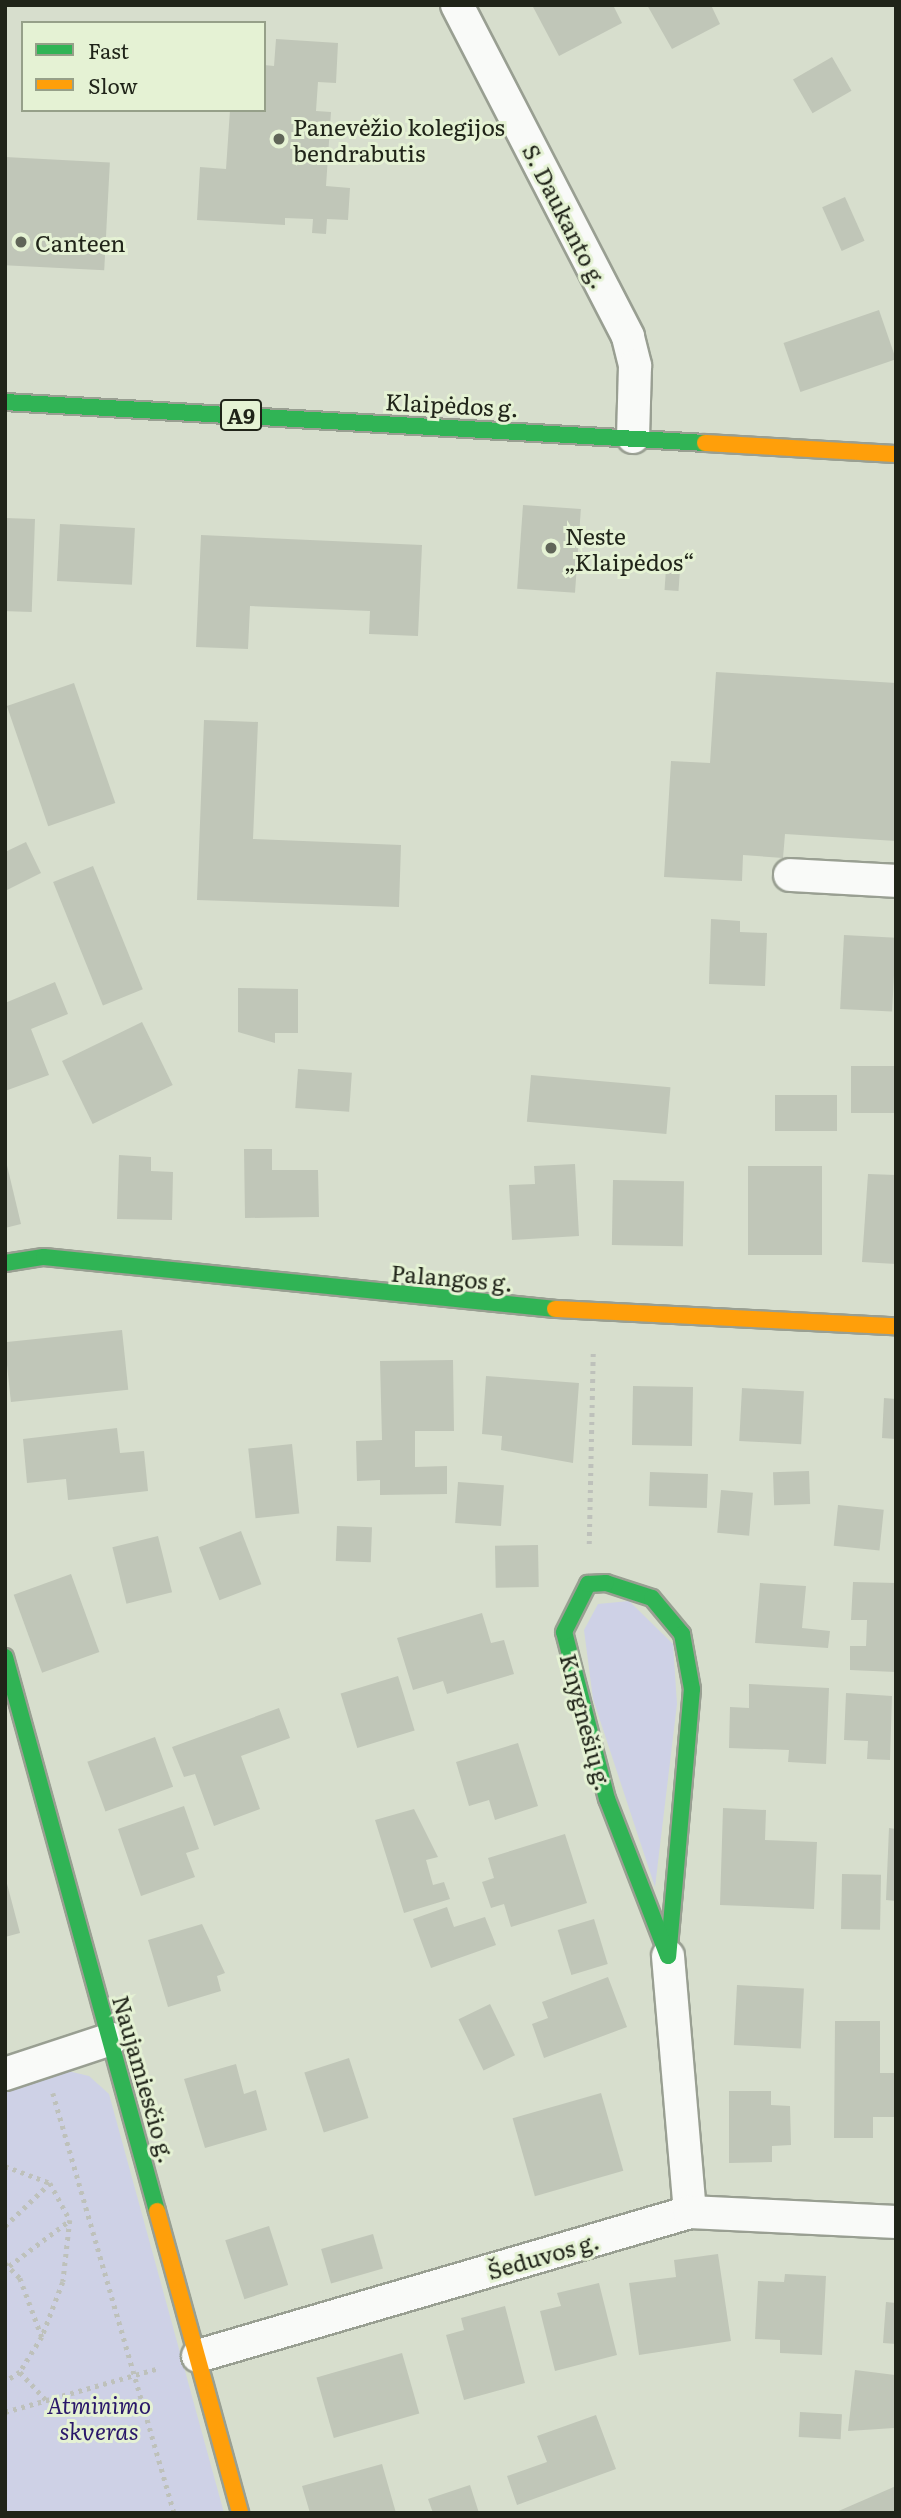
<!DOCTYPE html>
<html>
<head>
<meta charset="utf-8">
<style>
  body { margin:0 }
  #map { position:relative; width:901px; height:2518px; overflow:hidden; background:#d7decd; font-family:Literata,serif }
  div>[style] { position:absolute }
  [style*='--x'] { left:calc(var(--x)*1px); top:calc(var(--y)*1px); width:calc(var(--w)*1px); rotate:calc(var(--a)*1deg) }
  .green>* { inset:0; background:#ced1e6 }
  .building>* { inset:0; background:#c0c6b8; transform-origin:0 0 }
  .path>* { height:4.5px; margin-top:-2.25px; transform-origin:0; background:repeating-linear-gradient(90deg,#bec1bb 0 3.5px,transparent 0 8.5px) }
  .roads { filter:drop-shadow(2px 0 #999f92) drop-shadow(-2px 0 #999f92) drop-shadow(0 2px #999f92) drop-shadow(0 -2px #999f92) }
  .street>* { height:32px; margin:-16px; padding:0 16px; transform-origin:16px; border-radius:16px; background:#f9faf8 }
  .fast>* { height:16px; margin:-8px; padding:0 8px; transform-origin:8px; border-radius:8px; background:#30b455 }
  .slow>* { height:16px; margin:-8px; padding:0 8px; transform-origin:8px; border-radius:8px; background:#ff9f0a }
  .dots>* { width:19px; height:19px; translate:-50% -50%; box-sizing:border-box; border:4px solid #e5f2d4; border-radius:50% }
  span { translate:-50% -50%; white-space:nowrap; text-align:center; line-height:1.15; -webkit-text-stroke:6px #e5f2d4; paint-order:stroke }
  .shield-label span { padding:2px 5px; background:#e5f2d4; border:2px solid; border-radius:5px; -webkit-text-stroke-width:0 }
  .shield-label { font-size:21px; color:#202419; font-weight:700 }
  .poi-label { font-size:23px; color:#202419 }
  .left { translate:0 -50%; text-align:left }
  .street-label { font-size:23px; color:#202419 }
  .park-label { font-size:23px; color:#2a186a; font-style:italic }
  .frame { position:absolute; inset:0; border:7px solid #202419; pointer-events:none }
  .legend { position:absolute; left:21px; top:21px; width:245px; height:91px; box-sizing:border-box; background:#e5f2d4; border:2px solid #96a089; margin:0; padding:9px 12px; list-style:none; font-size:21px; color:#202419 }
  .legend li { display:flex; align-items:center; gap:14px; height:35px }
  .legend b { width:35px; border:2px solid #96a089 }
</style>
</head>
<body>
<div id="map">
  <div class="green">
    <div style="clip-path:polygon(629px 1601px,673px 1644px,677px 1704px,655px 1887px,593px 1699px,584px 1630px,598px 1604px)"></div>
    <div style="clip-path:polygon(64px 2070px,89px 2076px,109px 2094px,224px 2513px,5px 2513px,5px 2093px)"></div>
  </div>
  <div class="building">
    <div style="clip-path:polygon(532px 5px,613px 5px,622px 23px,559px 56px)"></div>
    <div style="clip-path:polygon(647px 5px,711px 5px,720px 24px,672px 49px)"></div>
    <div style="clip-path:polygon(276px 39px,338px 43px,336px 83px,318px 82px,316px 111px,331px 112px,326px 186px,350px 188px,348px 220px,327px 219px,326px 234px,312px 233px,313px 219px,285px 218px,285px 225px,197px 220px,200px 167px,226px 169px,230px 110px,264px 110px,264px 65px,274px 66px)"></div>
    <div style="left:832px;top:57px;width:39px;height:45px;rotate:60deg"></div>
    <div style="left:5px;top:157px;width:105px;height:108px;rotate:3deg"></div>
    <div style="left:845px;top:197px;width:48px;height:25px;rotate:66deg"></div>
    <div style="left:879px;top:310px;width:52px;height:101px;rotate:71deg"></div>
    <div style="left:523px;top:505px;width:58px;height:84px;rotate:4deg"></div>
    <div style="left:5px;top:518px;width:30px;height:93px;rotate:2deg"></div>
    <div style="left:60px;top:524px;width:75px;height:57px;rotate:3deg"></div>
    <div style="clip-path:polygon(201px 535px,422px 545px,418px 636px,369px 634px,370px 611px,250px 606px,248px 649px,196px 647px)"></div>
    <div style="left:666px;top:569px;width:14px;height:21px;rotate:4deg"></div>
    <div style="clip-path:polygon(716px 672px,896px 683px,896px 841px,785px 834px,783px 858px,743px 855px,742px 881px,664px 877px,671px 761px,710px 763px)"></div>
    <div style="left:74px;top:683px;width:127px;height:71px;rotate:71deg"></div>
    <div style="clip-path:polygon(204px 720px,258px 722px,253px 839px,401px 845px,399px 907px,197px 900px)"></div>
    <div style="clip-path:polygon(26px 842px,41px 873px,5px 891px,5px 852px)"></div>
    <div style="left:93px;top:866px;width:133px;height:43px;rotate:68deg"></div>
    <div style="clip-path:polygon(711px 919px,740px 921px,740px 932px,767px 933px,765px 986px,709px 984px)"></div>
    <div style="left:844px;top:935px;width:52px;height:74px;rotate:3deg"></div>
    <div style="clip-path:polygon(55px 982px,68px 1014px,31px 1029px,49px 1075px,5px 1091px,5px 1003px)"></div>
    <div style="clip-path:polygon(238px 988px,298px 989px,298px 1033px,275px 1033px,275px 1043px,238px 1032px)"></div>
    <div style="left:142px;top:1022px;width:70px;height:89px;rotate:64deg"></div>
    <div style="left:851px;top:1066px;width:45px;height:47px"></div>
    <div style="left:298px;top:1069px;width:54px;height:39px;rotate:4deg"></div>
    <div style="left:531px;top:1075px;width:140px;height:47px;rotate:5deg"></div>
    <div style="left:775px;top:1095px;width:62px;height:36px"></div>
    <div style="clip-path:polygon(244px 1149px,272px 1149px,272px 1170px,318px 1170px,319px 1217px,245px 1218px)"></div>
    <div style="clip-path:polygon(119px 1155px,151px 1157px,151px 1171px,173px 1172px,172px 1220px,117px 1219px)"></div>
    <div style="clip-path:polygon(5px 1157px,21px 1224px,5px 1228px)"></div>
    <div style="clip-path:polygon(575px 1164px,579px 1236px,512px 1240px,509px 1185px,535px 1184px,534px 1166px)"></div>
    <div style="left:748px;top:1166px;width:74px;height:89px"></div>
    <div style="clip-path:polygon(868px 1174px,896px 1175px,896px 1264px,862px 1262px)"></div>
    <div style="left:613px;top:1180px;width:71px;height:65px;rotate:1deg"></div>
    <div style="left:122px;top:1330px;width:60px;height:118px;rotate:84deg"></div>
    <div style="clip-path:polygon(453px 1360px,454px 1431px,415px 1431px,415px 1467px,447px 1466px,447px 1494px,380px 1495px,380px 1480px,357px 1481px,356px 1441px,382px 1440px,380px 1361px)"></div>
    <div style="clip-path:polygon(486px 1376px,579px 1383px,573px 1463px,501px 1450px,502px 1436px,482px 1434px)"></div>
    <div style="left:633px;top:1386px;width:60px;height:59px;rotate:1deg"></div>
    <div style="left:742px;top:1388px;width:62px;height:53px;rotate:3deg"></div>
    <div style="clip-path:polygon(884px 1398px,896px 1399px,896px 1439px,882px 1438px)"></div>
    <div style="clip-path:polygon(117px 1428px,120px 1453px,144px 1451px,148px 1491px,68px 1500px,66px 1479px,27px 1483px,23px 1439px)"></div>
    <div style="left:292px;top:1444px;width:70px;height:44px;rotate:84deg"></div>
    <div style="left:809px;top:1471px;width:33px;height:36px;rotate:88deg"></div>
    <div style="left:650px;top:1472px;width:58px;height:34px;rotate:2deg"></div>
    <div style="left:458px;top:1482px;width:46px;height:41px;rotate:4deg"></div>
    <div style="left:721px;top:1490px;width:32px;height:43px;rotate:5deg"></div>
    <div style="left:838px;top:1505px;width:46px;height:41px;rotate:6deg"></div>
    <div style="left:337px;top:1526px;width:35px;height:35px;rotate:2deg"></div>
    <div style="left:241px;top:1531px;width:57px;height:45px;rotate:69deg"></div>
    <div style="left:158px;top:1536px;width:58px;height:47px;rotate:76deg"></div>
    <div style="left:538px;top:1545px;width:42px;height:43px;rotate:89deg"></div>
    <div style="left:71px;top:1574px;width:83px;height:61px;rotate:70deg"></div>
    <div style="clip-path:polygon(853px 1582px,896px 1583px,896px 1672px,850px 1670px,850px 1646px,866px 1646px,867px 1620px,851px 1620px)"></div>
    <div style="clip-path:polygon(760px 1583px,806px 1586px,802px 1628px,830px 1631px,828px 1648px,755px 1643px)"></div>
    <div style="clip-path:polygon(482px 1613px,491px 1643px,504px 1640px,514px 1674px,447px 1694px,443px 1681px,413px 1690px,397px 1638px)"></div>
    <div style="left:398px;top:1676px;width:57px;height:60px;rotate:73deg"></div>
    <div style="clip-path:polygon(749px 1684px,829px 1688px,826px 1764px,788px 1762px,789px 1750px,729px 1748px,730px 1707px,749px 1708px)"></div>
    <div style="clip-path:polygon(846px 1693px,892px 1696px,890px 1760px,867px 1759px,868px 1741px,844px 1740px)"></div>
    <div style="clip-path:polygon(279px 1708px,290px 1738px,241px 1756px,260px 1809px,214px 1826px,195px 1774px,184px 1777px,172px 1747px)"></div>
    <div style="left:155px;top:1737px;width:53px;height:72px;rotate:70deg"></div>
    <div style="clip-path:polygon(518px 1743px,538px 1806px,495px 1820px,489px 1800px,469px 1806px,456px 1762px)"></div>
    <div style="clip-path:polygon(184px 1806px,199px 1849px,186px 1853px,195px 1877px,141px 1896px,118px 1829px)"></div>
    <div style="clip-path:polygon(723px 1808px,766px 1810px,765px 1840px,817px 1842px,814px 1909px,720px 1905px)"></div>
    <div style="clip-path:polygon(414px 1809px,438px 1857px,426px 1860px,433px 1885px,444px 1882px,450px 1899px,404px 1913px,375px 1820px)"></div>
    <div style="clip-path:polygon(889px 1828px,896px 1829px,896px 1901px,886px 1900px)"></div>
    <div style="clip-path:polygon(565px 1834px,587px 1903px,511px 1927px,504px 1904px,491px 1908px,482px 1882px,494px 1878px,488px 1858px)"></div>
    <div style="left:842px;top:1874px;width:39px;height:55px;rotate:1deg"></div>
    <div style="clip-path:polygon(6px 1880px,20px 1933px,5px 1937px,5px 1881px)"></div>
    <div style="clip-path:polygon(447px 1907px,454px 1927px,485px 1917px,496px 1945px,431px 1968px,413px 1919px)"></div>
    <div style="left:594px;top:1919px;width:47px;height:38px;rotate:73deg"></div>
    <div style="clip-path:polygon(202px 1924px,225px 1973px,217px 1976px,221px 1991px,168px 2007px,148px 1940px)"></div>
    <div style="clip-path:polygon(608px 1977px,627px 2027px,544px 2058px,532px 2024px,548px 2018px,542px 2002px)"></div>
    <div style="left:737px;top:1985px;width:67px;height:60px;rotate:3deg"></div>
    <div style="left:490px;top:2004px;width:57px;height:35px;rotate:64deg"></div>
    <div style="clip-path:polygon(835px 2021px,880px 2021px,880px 2073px,896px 2073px,896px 2117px,873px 2117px,873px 2138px,834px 2138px)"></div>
    <div style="left:349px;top:2058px;width:63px;height:47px;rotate:72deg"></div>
    <div style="clip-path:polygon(236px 2064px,244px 2094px,256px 2090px,267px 2130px,205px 2148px,184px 2079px)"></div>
    <div style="clip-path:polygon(729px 2091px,771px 2091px,771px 2105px,790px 2106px,791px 2145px,772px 2146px,772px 2162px,729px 2163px)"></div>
    <div style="left:601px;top:2093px;width:81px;height:92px;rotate:74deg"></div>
    <div style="left:269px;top:2226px;width:62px;height:46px;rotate:72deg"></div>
    <div style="left:373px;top:2234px;width:36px;height:54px;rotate:74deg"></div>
    <div style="clip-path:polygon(718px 2254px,731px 2341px,639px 2355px,629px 2283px,676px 2277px,674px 2260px)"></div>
    <div style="clip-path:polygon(785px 2274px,826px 2276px,822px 2355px,780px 2353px,780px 2340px,755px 2339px,758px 2281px,784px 2282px)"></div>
    <div style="clip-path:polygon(599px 2283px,617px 2355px,555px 2371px,540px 2311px,561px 2306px,557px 2293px)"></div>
    <div style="clip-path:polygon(886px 2302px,896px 2303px,896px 2344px,883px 2343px)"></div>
    <div style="clip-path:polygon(505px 2306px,525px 2383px,464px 2400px,446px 2335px,464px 2330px,461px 2318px)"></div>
    <div style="left:402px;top:2353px;width:63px;height:89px;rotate:74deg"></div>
    <div style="clip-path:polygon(855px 2370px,895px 2375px,894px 2428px,848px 2431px)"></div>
    <div style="left:800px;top:2412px;width:42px;height:25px;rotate:3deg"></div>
    <div style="clip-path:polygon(596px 2415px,616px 2469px,517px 2505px,507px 2476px,547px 2462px,537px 2436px)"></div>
    <div style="clip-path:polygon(382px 2464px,396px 2513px,310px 2513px,302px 2486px)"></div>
    <div style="clip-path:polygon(470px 2485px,479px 2513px,433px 2513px,428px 2499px)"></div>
    <div style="clip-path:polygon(896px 2486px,896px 2513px,834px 2513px)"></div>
  </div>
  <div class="path">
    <div style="--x:589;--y:1544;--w:193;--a:-88.8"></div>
    <div style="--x:53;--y:2093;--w:437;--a:73.9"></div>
    <div style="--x:5;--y:2166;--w:48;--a:20.7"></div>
    <div style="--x:50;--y:2183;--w:42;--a:61.6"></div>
    <div style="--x:70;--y:2220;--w:62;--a:96.4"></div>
    <div style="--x:63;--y:2282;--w:59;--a:110.9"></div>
    <div style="--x:5;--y:2226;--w:62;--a:-43.7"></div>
    <div style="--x:5;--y:2263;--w:21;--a:45"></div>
    <div style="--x:20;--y:2278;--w:63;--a:69.6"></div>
    <div style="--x:42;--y:2337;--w:41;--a:122.2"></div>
    <div style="--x:20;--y:2372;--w:18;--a:146"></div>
    <div style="--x:9;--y:2266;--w:76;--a:-37"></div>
    <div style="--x:20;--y:2372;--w:41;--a:47"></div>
    <div style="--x:5;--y:2412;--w:160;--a:-15.9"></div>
  </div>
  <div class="roads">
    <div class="street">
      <div style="--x:457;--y:5;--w:373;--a:62.7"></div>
      <div style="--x:628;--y:337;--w:30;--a:76"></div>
      <div style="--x:635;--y:366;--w:71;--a:91.6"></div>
      <div style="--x:790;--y:875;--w:106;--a:3.2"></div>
      <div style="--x:668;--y:1956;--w:257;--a:85.1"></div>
      <div style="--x:5;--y:2074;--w:112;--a:-18.3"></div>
      <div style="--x:198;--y:2356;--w:513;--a:-16.31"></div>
      <div style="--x:690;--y:2212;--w:206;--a:2.8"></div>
    </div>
    <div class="fast">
      <div style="--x:5;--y:402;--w:701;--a:3.35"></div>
      <div style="--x:5;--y:1263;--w:39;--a:-9"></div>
      <div style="--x:44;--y:1257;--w:514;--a:5.81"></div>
      <div style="--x:606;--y:1583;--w:48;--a:18.1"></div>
      <div style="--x:652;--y:1598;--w:47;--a:50.2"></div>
      <div style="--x:682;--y:1634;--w:56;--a:79.7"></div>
      <div style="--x:692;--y:1689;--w:268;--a:95.1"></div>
      <div style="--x:668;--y:1956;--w:168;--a:-111.2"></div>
      <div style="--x:607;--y:1799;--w:172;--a:-104.4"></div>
      <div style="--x:564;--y:1632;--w:54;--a:-63.4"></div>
      <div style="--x:588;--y:1584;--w:18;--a:-3"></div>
      <div style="--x:5;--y:1657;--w:574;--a:74.66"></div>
    </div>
    <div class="slow">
      <div style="--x:705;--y:443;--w:191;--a:3.3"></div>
      <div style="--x:555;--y:1309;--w:341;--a:2.9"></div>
      <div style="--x:157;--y:2211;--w:313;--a:74.6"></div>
    </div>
  </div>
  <div class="dots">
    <div style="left:279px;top:139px;background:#606558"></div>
    <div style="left:21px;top:242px;background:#606558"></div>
    <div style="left:551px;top:548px;background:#606558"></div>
  </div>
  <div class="shield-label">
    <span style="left:241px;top:415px">A9</span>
  </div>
  <div class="poi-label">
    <span class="left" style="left:293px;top:139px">Panevėžio kolegijos<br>bendrabutis</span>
    <span class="left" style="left:35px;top:242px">Canteen</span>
    <span class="left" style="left:565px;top:548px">Neste<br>„Klaipėdos“</span>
  </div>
  <div class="street-label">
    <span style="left:566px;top:216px;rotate:63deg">S. Daukanto g.</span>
    <span style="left:452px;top:404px;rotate:3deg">Klaipėdos g.</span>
    <span style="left:452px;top:1277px;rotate:5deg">Palangos g.</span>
    <span style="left:587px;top:1722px;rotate:75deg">Knygnešių g.</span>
    <span style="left:145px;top:2079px;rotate:74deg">Naujamiesčio g.</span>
    <span style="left:543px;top:2255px;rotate:-16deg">Šeduvos g.</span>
  </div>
  <div class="park-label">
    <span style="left:99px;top:2417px">Atminimo<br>skveras</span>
  </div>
  <div class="frame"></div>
  <ul class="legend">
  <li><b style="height:9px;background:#30b455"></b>Fast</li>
  <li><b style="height:9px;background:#ff9f0a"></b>Slow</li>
  </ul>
</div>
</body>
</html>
